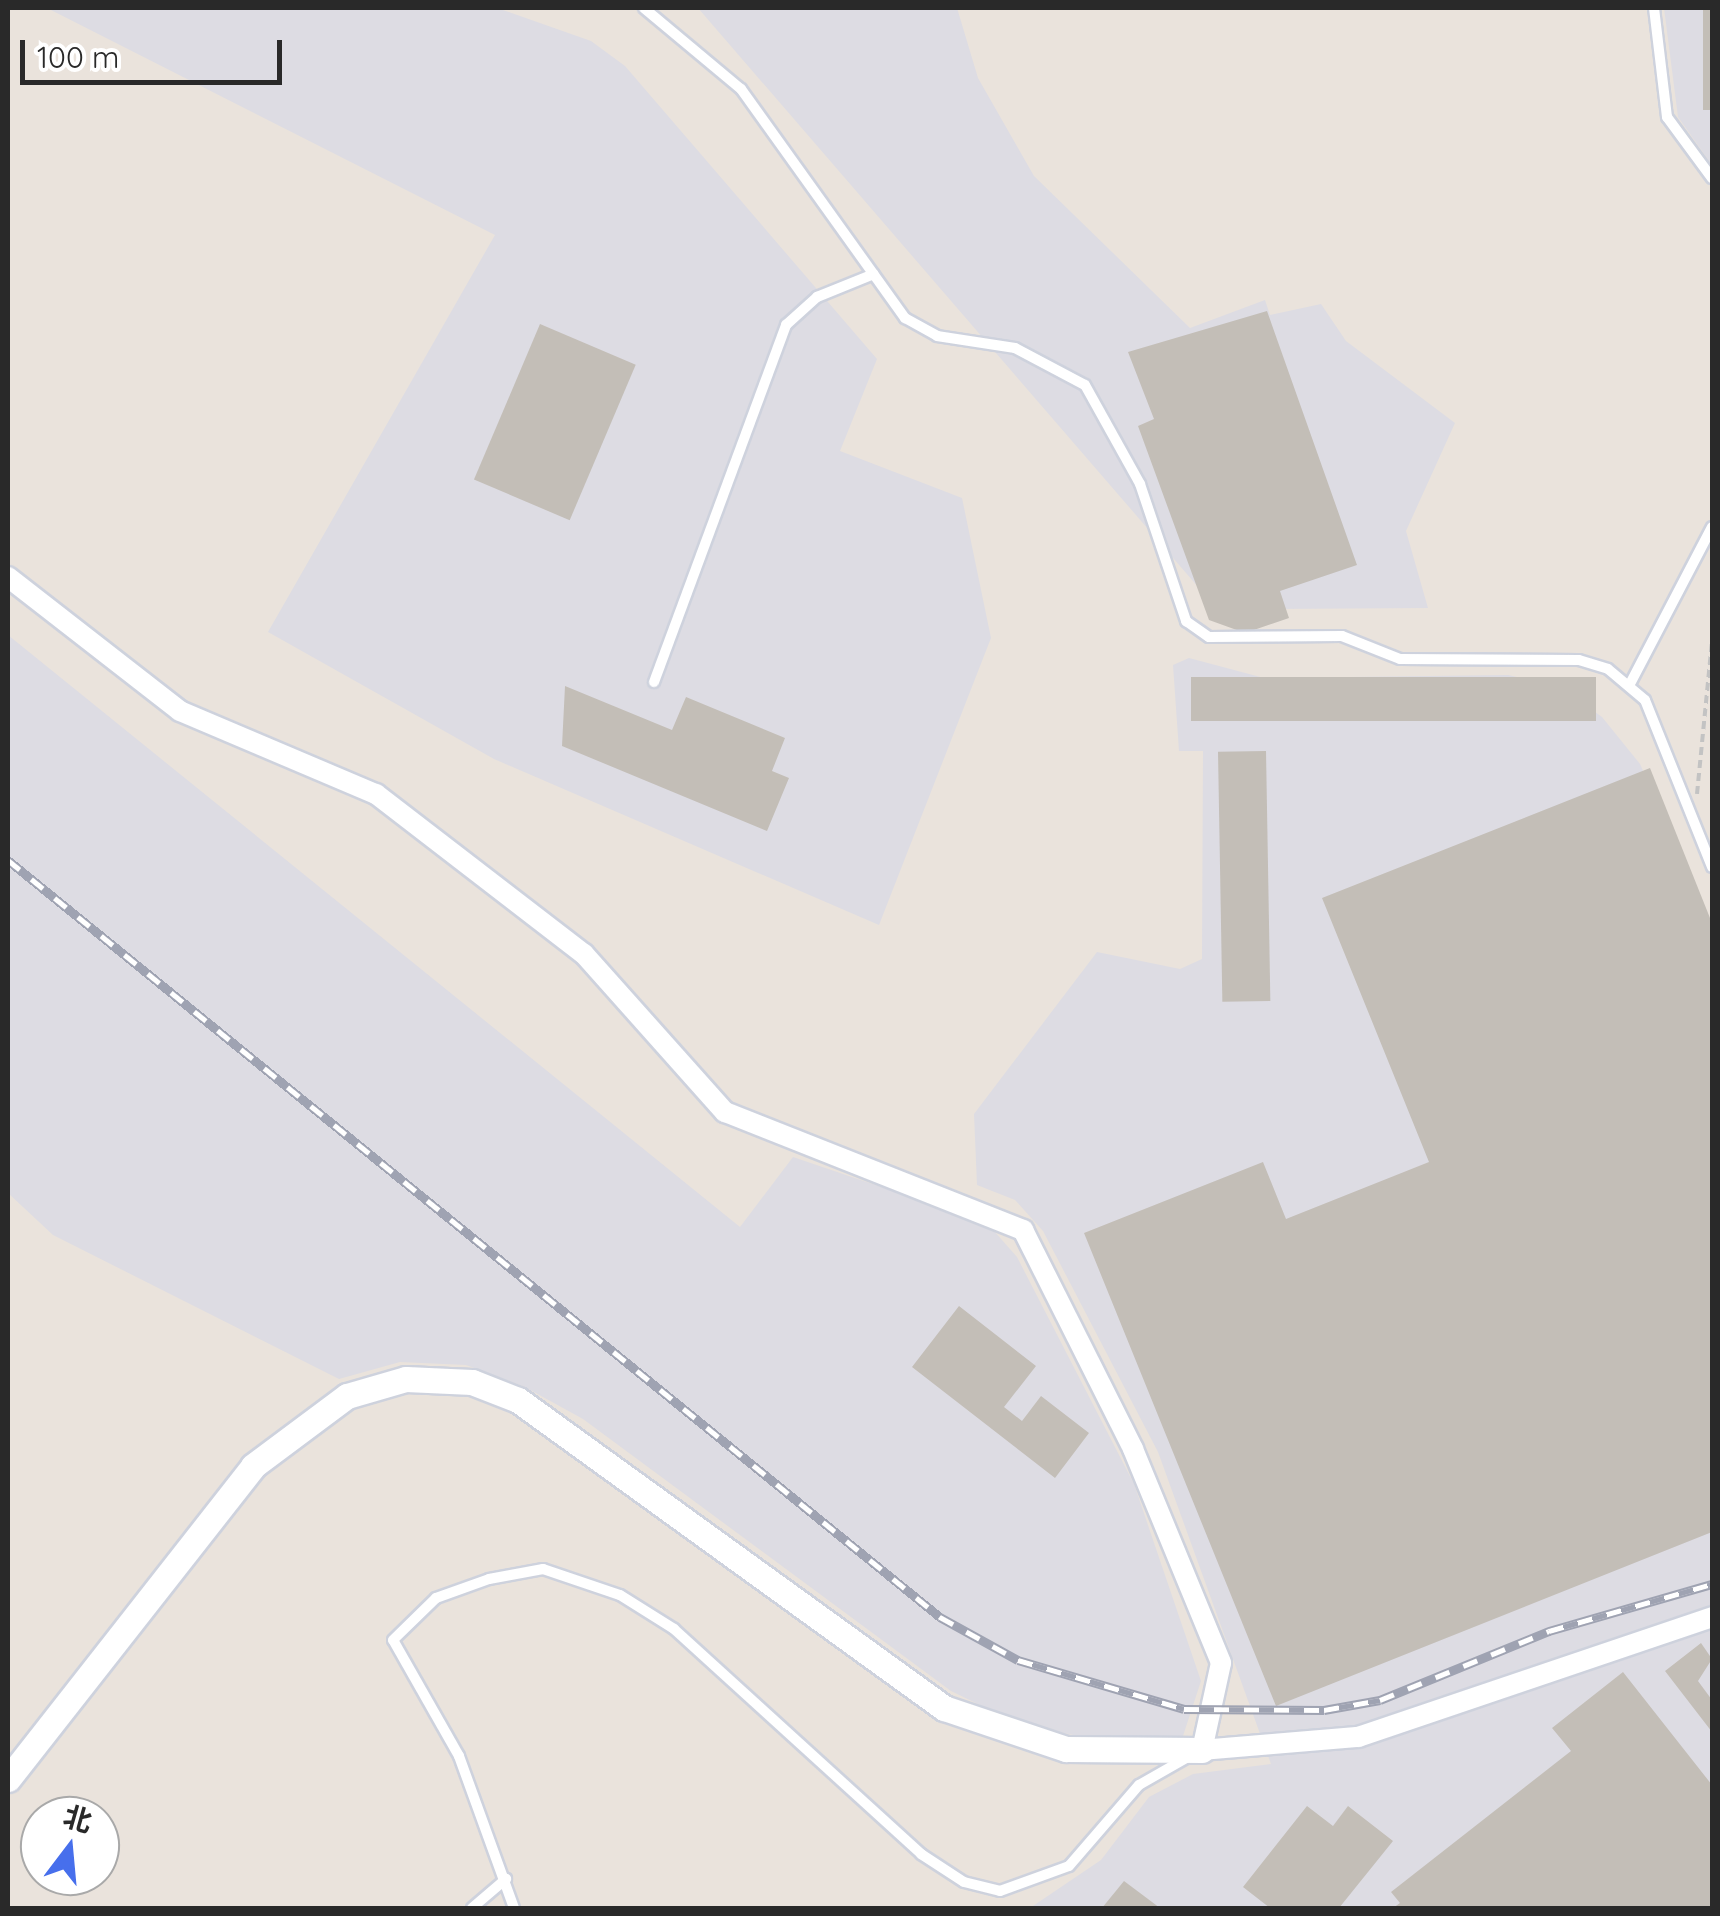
<!DOCTYPE html>
<html>
<head>
<meta charset="utf-8">
<style>
  body { margin:0 }
  #map { position:relative; width:1720px; height:1916px; overflow:hidden; background:#eae3dc; font-family:Quicksand,"Noto Sans SC",sans-serif }
  div>[style] { position:absolute }
  [style*='--x'] { left:calc(var(--x)*1px); top:calc(var(--y)*1px); width:calc(var(--w)*1px); rotate:calc(var(--a)*1deg) }
  .industrial>* { inset:0; background:#dddce3 }
  .building>* { inset:0; background:#c3beb7; transform-origin:0 0 }
  .path>* { height:4px; margin-top:-2px; transform-origin:0; background:repeating-linear-gradient(90deg,#c3c3c3 0 8px,transparent 0 13px) }
  .roads { filter:drop-shadow(2px 0 #ced2dd) drop-shadow(-2px 0 #ced2dd) drop-shadow(0 2px #ced2dd) drop-shadow(0 -2px #ced2dd) }
  .service>* { height:10px; margin:-5px; padding:0 5px; transform-origin:5px; border-radius:5px; background:#fff }
  .minor>* { height:20px; margin:-10px; padding:0 10px; transform-origin:10px; border-radius:10px; background:#fff }
  .tertiary>* { height:25px; margin:-12.5px; padding:0 12.5px; transform-origin:12.5px; border-radius:12.5px; background:#fff }
  .rail>* { height:9px; margin-top:-4.5px; transform-origin:0; background:repeating-linear-gradient(90deg,#fff 0 15px,#9fa3b2 0 30px); box-sizing:border-box; border-block:2px solid #9fa3b2 }
  span { translate:-50% -50%; white-space:nowrap; text-align:center; line-height:1.15; -webkit-text-stroke:8px #fff; paint-order:stroke }
  .frame { position:absolute; inset:0; border:10px solid #292929; pointer-events:none }
  .north { position:absolute; left:20px; top:1796px; width:100px; height:100px; box-sizing:border-box; background:#fff; border:2px solid #a9a9a9; border-radius:50%; rotate:16deg; font-size:28px; font-weight:700; line-height:40px; text-align:center; color:#292929 }
  .north::after { content:''; display:block; margin:auto; width:35px; height:45px; background:#476fec; clip-path:polygon(50% 0,100% 100%,50% 72%,0 100%) }
  .scale { position:absolute; left:20px; top:40px; width:262px; height:45px; box-sizing:border-box; border:5px solid #292929; border-top:0; padding-left:12px; font-size:30px; line-height:35px; white-space:nowrap; color:#292929; -webkit-text-stroke:8px #fff; paint-order:stroke }
</style>
</head>
<body>
<div id="map">
  <div class="industrial">
    <div style="clip-path:polygon(47px 8px,497px 8px,591px 41px,625px 66px,877px 359px,840px 451px,962px 498px,991px 638px,879px 925px,494px 759px,268px 632px,495px 235px)"></div>
    <div style="clip-path:polygon(698px 8px,957px 8px,978px 78px,1034px 176px,1190px 328px,1265px 300px,1270px 315px,1321px 304px,1346px 341px,1455px 423px,1406px 531px,1428px 608px,1271px 609px,1199px 588px)"></div>
    <div style="clip-path:polygon(1664px 8px,1712px 8px,1712px 165px,1678px 117px)"></div>
    <div style="clip-path:polygon(8px 635px,740px 1227px,793px 1157px,987px 1223px,1017px 1257px,1134px 1484px,1201px 1681px,1182px 1739px,1099px 1741px,1013px 1721px,951px 1691px,583px 1419px,523px 1386px,466px 1365px,400px 1362px,339px 1379px,53px 1235px,8px 1193px)"></div>
    <div style="clip-path:polygon(1189px 658px,1264px 678px,1508px 675px,1561px 687px,1602px 717px,1640px 764px,1712px 924px,1712px 1908px,1030px 1908px,1101px 1860px,1149px 1797px,1193px 1774px,1271px 1764px,1158px 1452px,1043px 1231px,1015px 1200px,977px 1185px,974px 1114px,1097px 952px,1180px 969px,1202px 959px,1203px 751px,1179px 751px,1173px 665px)"></div>
  </div>
  <div class="building">
    <div style="left:1703px;top:8px;width:9px;height:102px"></div>
    <div style="clip-path:polygon(1267px 311px,1357px 565px,1280px 591px,1289px 618px,1245px 633px,1209px 620px,1138px 426px,1154px 419px,1128px 352px)"></div>
    <div style="left:540px;top:324px;width:104px;height:169px;rotate:23deg"></div>
    <div style="left:1596px;top:677px;width:44px;height:405px;rotate:90deg"></div>
    <div style="clip-path:polygon(565px 686px,672px 730px,686px 697px,785px 738px,772px 771px,789px 778px,767px 831px,562px 746px)"></div>
    <div style="left:1266px;top:751px;width:250px;height:48px;rotate:89deg"></div>
    <div style="clip-path:polygon(1650px 768px,1712px 923px,1712px 1532px,1276px 1706px,1084px 1233px,1263px 1162px,1286px 1219px,1429px 1162px,1322px 898px)"></div>
    <div style="clip-path:polygon(959px 1306px,1036px 1366px,1004px 1407px,1022px 1421px,1041px 1396px,1089px 1433px,1055px 1478px,912px 1367px)"></div>
    <div style="clip-path:polygon(1701px 1643px,1712px 1659px,1698px 1681px,1712px 1700px,1712px 1732px,1665px 1671px)"></div>
    <div style="clip-path:polygon(1623px 1672px,1712px 1785px,1712px 1908px,1393px 1908px,1400px 1903px,1391px 1892px,1571px 1751px,1552px 1728px)"></div>
    <div style="clip-path:polygon(1307px 1806px,1333px 1826px,1348px 1806px,1393px 1841px,1339px 1908px,1270px 1908px,1243px 1887px)"></div>
    <div style="clip-path:polygon(1124px 1881px,1160px 1908px,1102px 1908px)"></div>
  </div>
  <div class="path">
    <div style="--x:1697;--y:794;--w:154;--a:-84.4"></div>
  </div>
  <div class="roads">
    <div class="service">
      <div style="--x:644;--y:8;--w:126;--a:39.9"></div>
      <div style="--x:741;--y:89;--w:282;--a:54.4"></div>
      <div style="--x:905;--y:318;--w:37;--a:29"></div>
      <div style="--x:937;--y:336;--w:79;--a:8.7"></div>
      <div style="--x:1015;--y:348;--w:79;--a:27.9"></div>
      <div style="--x:1085;--y:385;--w:113;--a:60.9"></div>
      <div style="--x:1140;--y:484;--w:145;--a:71.4"></div>
      <div style="--x:1186;--y:621;--w:28;--a:35"></div>
      <div style="--x:1209;--y:637;--w:133;--a:-0.4"></div>
      <div style="--x:1342;--y:636;--w:62;--a:21.6"></div>
      <div style="--x:1400;--y:659;--w:179;--a:0.3"></div>
      <div style="--x:1579;--y:660;--w:30;--a:17"></div>
      <div style="--x:1608;--y:669;--w:48;--a:40"></div>
      <div style="--x:1645;--y:700;--w:180;--a:68.1"></div>
      <div style="--x:1654;--y:8;--w:110;--a:83.2"></div>
      <div style="--x:1667;--y:117;--w:76;--a:53.6"></div>
      <div style="--x:654;--y:682;--w:381;--a:-69.7"></div>
      <div style="--x:786;--y:325;--w:42;--a:-42.1"></div>
      <div style="--x:817;--y:297;--w:61;--a:-22"></div>
      <div style="--x:1631;--y:682;--w:175;--a:-62.4"></div>
      <div style="--x:472;--y:1908;--w:45;--a:-40.5"></div>
      <div style="--x:514;--y:1908;--w:162;--a:-109.9"></div>
      <div style="--x:459;--y:1756;--w:133;--a:-119.6"></div>
      <div style="--x:393;--y:1640;--w:60;--a:-44.3"></div>
      <div style="--x:436;--y:1598;--w:56;--a:-19.7"></div>
      <div style="--x:489;--y:1579;--w:55;--a:-10.5"></div>
      <div style="--x:543;--y:1569;--w:81;--a:18.7"></div>
      <div style="--x:620;--y:1595;--w:64;--a:32.2"></div>
      <div style="--x:674;--y:1629;--w:334;--a:42.3"></div>
      <div style="--x:921;--y:1854;--w:51;--a:33.1"></div>
      <div style="--x:964;--y:1882;--w:37;--a:14"></div>
      <div style="--x:1000;--y:1891;--w:73;--a:-19.9"></div>
      <div style="--x:1069;--y:1866;--w:107;--a:-49.2"></div>
      <div style="--x:1139;--y:1785;--w:56;--a:-29.7"></div>
    </div>
    <div class="minor">
      <div style="--x:8;--y:577;--w:218;--a:37.9"></div>
      <div style="--x:180;--y:711;--w:213;--a:23"></div>
      <div style="--x:376;--y:794;--w:262;--a:37.6"></div>
      <div style="--x:584;--y:954;--w:212;--a:48.3"></div>
      <div style="--x:725;--y:1112;--w:321;--a:21.6"></div>
      <div style="--x:1023;--y:1230;--w:245;--a:63.3"></div>
      <div style="--x:1133;--y:1449;--w:231;--a:67.6"></div>
      <div style="--x:1221;--y:1663;--w:89;--a:102.3"></div>
      <div style="--x:1202;--y:1750;--w:157;--a:-4.8"></div>
      <div style="--x:1358;--y:1737;--w:374;--a:-18.7"></div>
    </div>
    <div class="tertiary">
      <div style="--x:8;--y:1779;--w:397;--a:-51.9"></div>
      <div style="--x:253;--y:1466;--w:117;--a:-36.7"></div>
      <div style="--x:347;--y:1396;--w:61;--a:-16.1"></div>
      <div style="--x:406;--y:1379;--w:66;--a:2.6"></div>
      <div style="--x:472;--y:1382;--w:49;--a:21.4"></div>
      <div style="--x:518;--y:1400;--w:526;--a:35.87"></div>
      <div style="--x:944;--y:1708;--w:129;--a:18.6"></div>
      <div style="--x:1066;--y:1749;--w:136;--a:0.4"></div>
    </div>
  </div>
  <div class="rail">
    <div style="--x:8;--y:860;--w:1201;--a:39.08"></div>
    <div style="--x:940;--y:1617;--w:89;--a:28.9"></div>
    <div style="--x:1018;--y:1660;--w:173;--a:16.4"></div>
    <div style="--x:1184;--y:1709;--w:140;--a:0.4"></div>
    <div style="--x:1324;--y:1710;--w:57;--a:-10.1"></div>
    <div style="--x:1380;--y:1700;--w:183;--a:-22.2"></div>
    <div style="--x:1549;--y:1631;--w:170;--a:-16.1"></div>
  </div>
  <div class="frame"></div>
  <div class="north">北</div>
  <div class="scale">100 m</div>
</div>
</body>
</html>
